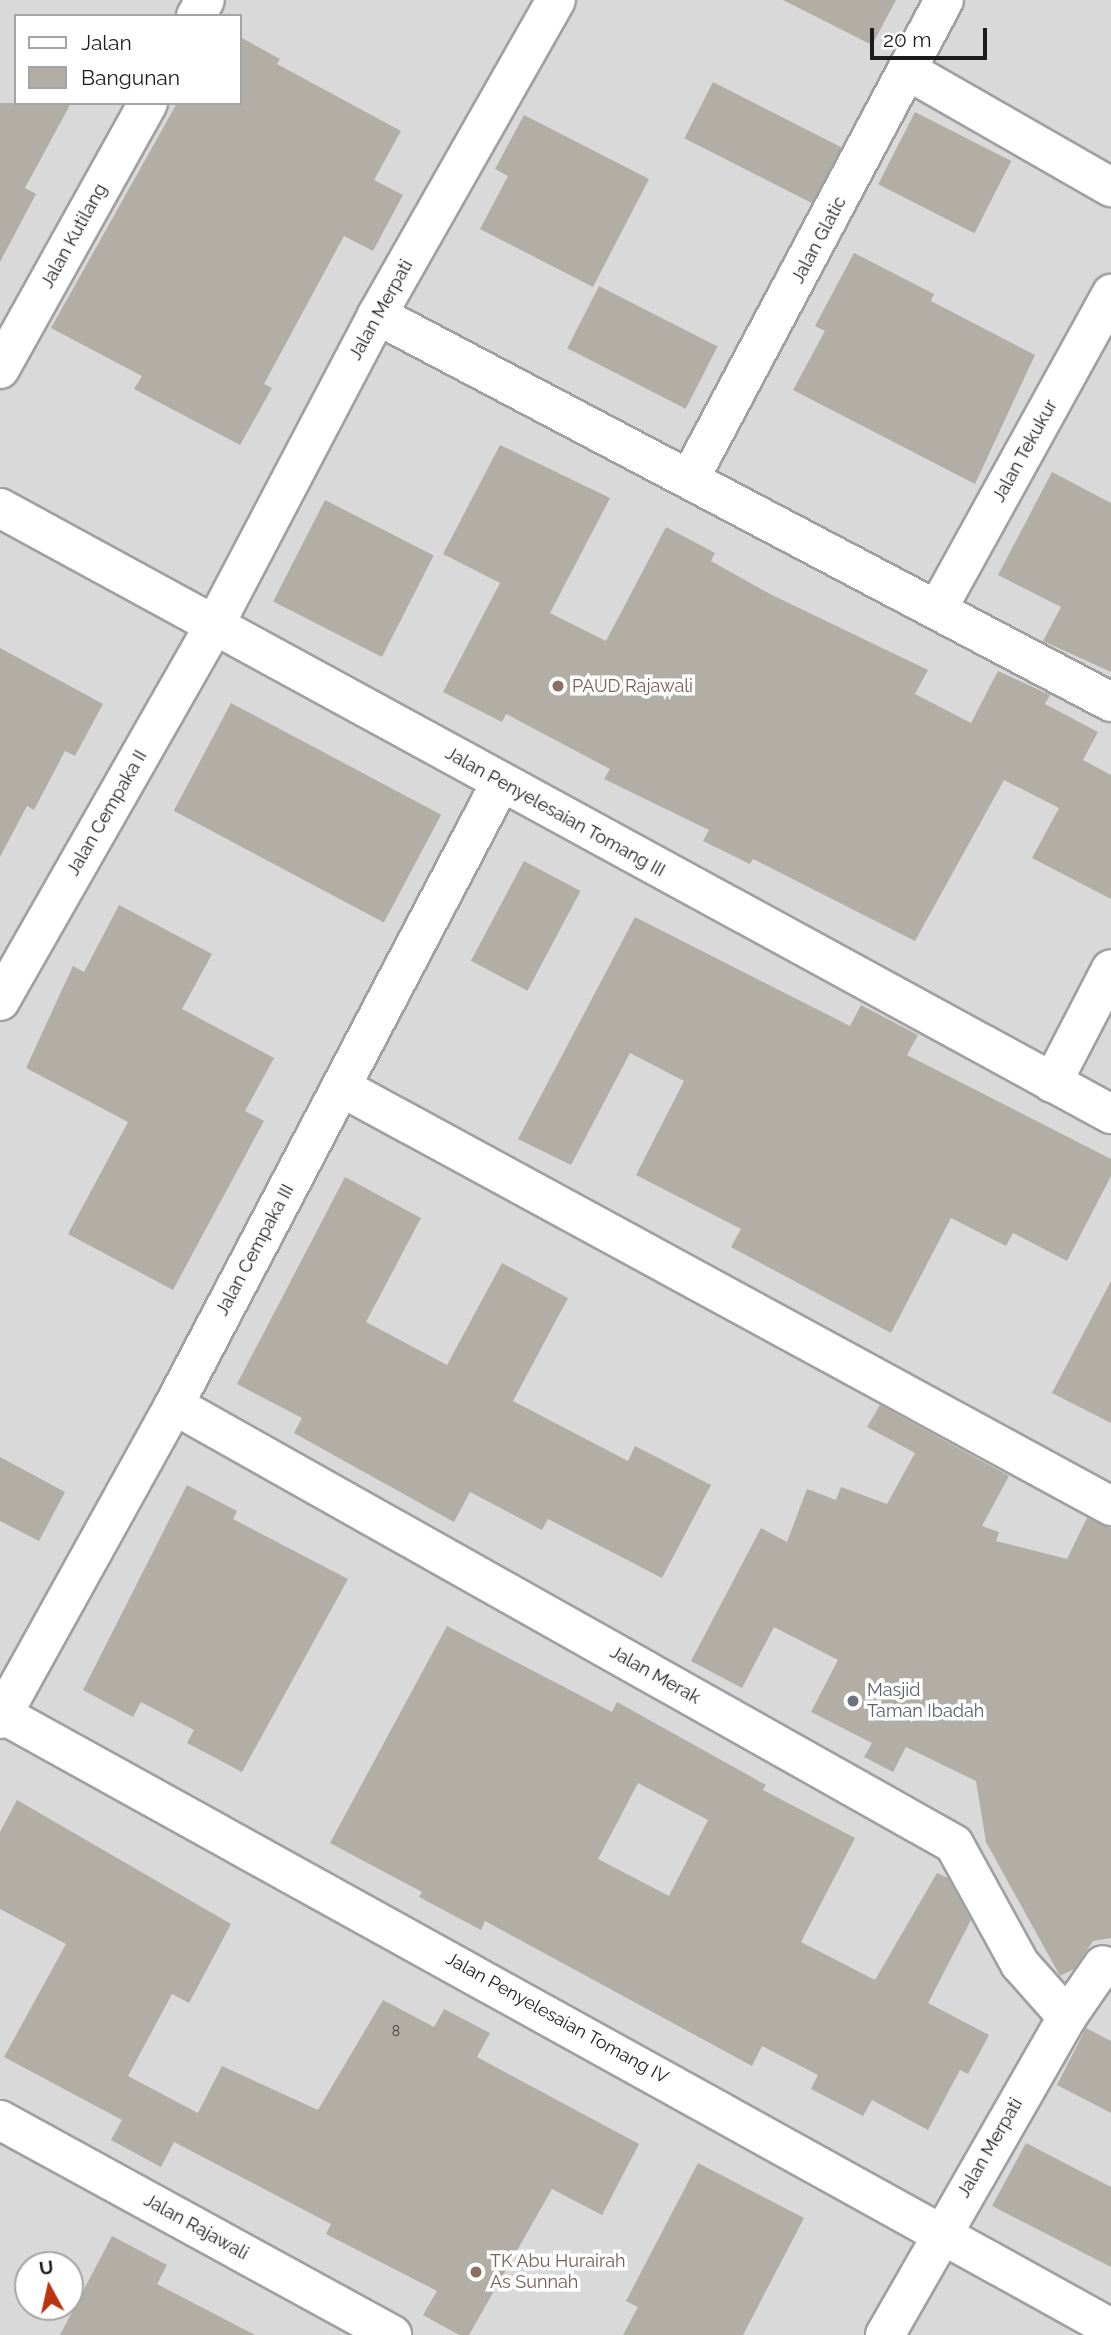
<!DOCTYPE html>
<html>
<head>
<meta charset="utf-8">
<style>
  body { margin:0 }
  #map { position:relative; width:1111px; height:2335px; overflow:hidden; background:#edebe3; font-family:Raleway,sans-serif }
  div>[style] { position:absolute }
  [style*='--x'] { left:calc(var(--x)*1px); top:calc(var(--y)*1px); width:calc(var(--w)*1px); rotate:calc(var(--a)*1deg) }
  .residential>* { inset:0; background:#dad9d9 }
  .building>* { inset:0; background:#b2ada5; transform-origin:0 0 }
  .roads { filter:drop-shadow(2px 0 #a0a0a0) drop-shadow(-2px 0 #a0a0a0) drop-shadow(0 2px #a0a0a0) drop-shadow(0 -2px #a0a0a0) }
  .minor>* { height:38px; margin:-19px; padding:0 19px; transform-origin:19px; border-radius:19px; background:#fff }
  .dots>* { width:19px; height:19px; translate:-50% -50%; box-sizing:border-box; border:4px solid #fff; border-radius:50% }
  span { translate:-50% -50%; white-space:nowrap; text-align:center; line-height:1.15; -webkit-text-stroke:7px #fff; paint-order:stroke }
  .number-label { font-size:14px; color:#42403e }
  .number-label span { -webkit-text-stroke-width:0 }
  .street-label { font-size:18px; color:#1c1c1c }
  .education-label { font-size:18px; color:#785e54 }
  .left { translate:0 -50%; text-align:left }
  .worship-label { font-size:18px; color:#5b616d }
  .legend { position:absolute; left:14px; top:14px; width:228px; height:91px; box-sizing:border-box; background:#fff; border:2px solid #a4a4a4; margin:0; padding:9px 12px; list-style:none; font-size:21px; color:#1c1c1c }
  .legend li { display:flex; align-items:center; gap:14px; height:35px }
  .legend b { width:35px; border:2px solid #a4a4a4 }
  .north { position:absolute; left:14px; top:2251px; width:70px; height:70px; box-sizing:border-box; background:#fff; border:2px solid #a4a4a4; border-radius:50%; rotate:352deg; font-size:19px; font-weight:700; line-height:28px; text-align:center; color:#1c1c1c }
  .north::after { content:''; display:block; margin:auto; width:24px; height:32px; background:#b93310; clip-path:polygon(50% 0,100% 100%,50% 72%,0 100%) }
  .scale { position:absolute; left:870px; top:28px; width:117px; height:32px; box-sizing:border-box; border:4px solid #1c1c1c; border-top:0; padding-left:9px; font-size:21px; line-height:24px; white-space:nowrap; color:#1c1c1c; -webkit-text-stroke:5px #fff; paint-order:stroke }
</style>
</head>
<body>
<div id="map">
  <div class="residential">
    <div style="clip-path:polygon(evenodd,0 0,1111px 0,1111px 2335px,0 2335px,0 0,16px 16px,240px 16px,240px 103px,16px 103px,16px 16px,0 0,28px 2265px,70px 2265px,70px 2307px,28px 2307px,28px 2265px)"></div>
  </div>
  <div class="building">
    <div style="clip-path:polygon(783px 0,896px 0,872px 45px)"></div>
    <div style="clip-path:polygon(240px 37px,280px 59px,277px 64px,401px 131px,374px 180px,403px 195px,373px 251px,344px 236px,264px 384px,272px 388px,240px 445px,134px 389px,142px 376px,51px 328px,177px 103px,240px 103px)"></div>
    <div style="left:713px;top:82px;width:144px;height:63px;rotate:27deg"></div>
    <div style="clip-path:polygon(0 103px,71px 103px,25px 188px,36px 194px,0 262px)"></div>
    <div style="left:915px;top:112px;width:108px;height:81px;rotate:27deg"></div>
    <div style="clip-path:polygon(524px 115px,649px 179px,593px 287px,480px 229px,508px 176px,495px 169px)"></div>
    <div style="clip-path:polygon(854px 253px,934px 294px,931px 301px,1035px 355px,975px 484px,793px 390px,825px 331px,815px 326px)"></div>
    <div style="left:599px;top:286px;width:133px;height:70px;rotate:27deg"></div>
    <div style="clip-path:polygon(500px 445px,610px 498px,550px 613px,606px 641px,666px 527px,715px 553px,711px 561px,770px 594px,928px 670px,915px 694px,971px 723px,998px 671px,1050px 695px,1045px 704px,1098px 732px,1083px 760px,1111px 775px,1111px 899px,1032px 858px,1059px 808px,1004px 780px,915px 941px,753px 859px,750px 864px,703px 841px,709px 830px,604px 779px,610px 769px,506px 714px,502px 722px,443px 692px,500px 583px,443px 554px)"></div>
    <div style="clip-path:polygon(1052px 472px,1111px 503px,1111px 672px,1043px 641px,1061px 607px,998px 575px)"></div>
    <div style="left:325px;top:500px;width:122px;height:114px;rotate:27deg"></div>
    <div style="clip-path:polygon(0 648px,103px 704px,75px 756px,65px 751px,34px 810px,27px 806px,0 857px)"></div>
    <div style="left:231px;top:703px;width:238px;height:122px;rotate:28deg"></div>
    <div style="left:524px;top:861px;width:64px;height:113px;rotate:28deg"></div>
    <div style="clip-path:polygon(119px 905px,212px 954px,182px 1009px,274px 1058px,245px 1111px,264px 1121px,173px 1290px,68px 1234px,128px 1122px,26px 1068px,73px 966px,84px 972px)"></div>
    <div style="clip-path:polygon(635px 917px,850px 1026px,861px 1005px,918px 1035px,907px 1055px,1111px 1159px,1111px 1176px,1067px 1261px,1013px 1233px,1006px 1246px,951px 1218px,891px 1333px,731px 1247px,741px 1229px,636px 1175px,684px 1081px,630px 1053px,571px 1165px,518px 1139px)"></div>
    <div style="clip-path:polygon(345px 1177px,421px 1218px,366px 1322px,447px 1365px,502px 1263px,568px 1298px,513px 1401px,628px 1461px,635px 1446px,711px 1485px,662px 1578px,548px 1519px,542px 1530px,470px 1492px,454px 1522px,294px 1433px,302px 1418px,237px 1384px)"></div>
    <div style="clip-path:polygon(1111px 1281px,1111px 1423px,1052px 1393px)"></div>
    <div style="clip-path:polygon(880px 1405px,1009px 1476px,982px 1526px,999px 1532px,996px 1541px,1067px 1559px,1087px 1518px,1111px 1528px,1111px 1938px,1093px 1941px,1074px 1969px,1060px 1976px,986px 1842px,976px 1781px,906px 1747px,893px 1772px,864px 1757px,872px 1743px,811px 1712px,838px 1660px,774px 1627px,742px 1688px,691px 1661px,761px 1528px,787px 1542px,807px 1489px,836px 1500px,841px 1487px,887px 1504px,915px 1453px,867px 1427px)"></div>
    <div style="clip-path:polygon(0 1457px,65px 1492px,39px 1541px,0 1521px)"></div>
    <div style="clip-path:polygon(187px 1485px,237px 1511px,233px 1519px,348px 1579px,242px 1772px,187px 1743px,194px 1730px,141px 1702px,133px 1717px,83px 1690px)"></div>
    <div style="clip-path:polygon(evenodd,447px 1626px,612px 1712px,617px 1702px,766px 1785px,763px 1790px,855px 1838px,801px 1942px,875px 1980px,937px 1873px,948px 1878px,971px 1920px,928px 2003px,989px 2035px,968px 2074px,960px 2070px,928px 2130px,872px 2100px,863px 2116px,811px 2089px,818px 2075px,762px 2046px,752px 2066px,485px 1921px,481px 1930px,419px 1897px,422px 1892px,330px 1843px,447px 1626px,638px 1783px,708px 1820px,669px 1896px,598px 1859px,638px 1783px)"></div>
    <div style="clip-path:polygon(17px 1800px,231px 1924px,189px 2003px,172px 1994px,128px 2076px,198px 2113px,222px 2066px,318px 2110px,383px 2000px,434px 2027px,444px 2009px,490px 2033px,477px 2057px,639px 2144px,602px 2215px,552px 2189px,469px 2335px,459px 2335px,423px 2315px,437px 2291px,326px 2234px,331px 2224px,174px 2142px,161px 2167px,111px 2140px,122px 2120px,4px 2057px,66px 1944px,0 1909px,0 1832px)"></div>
    <div style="clip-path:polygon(1086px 2028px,1111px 2041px,1111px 2113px,1057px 2085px)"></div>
    <div style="clip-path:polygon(1026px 2143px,1111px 2187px,1111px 2267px,992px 2206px)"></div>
    <div style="clip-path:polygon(698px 2163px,804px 2218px,743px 2335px,623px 2335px,638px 2307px,626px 2301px)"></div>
    <div style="clip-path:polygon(112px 2236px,167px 2265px,157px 2284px,255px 2335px,60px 2335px)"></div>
  </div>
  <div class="roads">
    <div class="minor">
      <div style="--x:196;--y:16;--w:18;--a:-61"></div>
      <div style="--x:910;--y:72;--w:232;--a:29.8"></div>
      <div style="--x:377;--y:315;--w:830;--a:27.8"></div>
      <div style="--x:0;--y:369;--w:304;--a:-60.9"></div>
      <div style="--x:690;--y:478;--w:541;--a:-62.01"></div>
      <div style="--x:0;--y:508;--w:1266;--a:28.61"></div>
      <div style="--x:938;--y:608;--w:359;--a:-61.1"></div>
      <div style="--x:0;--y:1001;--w:432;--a:-60.3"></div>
      <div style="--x:214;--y:626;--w:351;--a:-62.3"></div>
      <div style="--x:377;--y:315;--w:362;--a:-60.4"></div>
      <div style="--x:1052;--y:1083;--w:128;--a:-62.6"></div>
      <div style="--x:341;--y:1087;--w:877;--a:28.55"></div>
      <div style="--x:174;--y:1405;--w:895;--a:29.37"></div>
      <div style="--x:954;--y:1844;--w:137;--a:61.2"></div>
      <div style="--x:1020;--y:1964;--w:71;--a:48.4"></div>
      <div style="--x:0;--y:1713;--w:1270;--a:28.97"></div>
      <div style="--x:0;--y:1719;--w:359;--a:-61"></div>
      <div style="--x:174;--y:1405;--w:704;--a:-62.31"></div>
      <div style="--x:0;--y:2120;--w:447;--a:28.7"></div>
      <div style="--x:885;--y:2335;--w:366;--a:-60.2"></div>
      <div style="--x:1067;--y:2017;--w:63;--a:-55.3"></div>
    </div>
  </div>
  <div class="dots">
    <div style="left:558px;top:686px;background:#8d6e63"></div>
    <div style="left:853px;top:1701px;background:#6b7280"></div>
    <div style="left:476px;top:2272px;background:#8d6e63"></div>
  </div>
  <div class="number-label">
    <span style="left:396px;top:2031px">8</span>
  </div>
  <div class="street-label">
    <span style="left:74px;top:236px;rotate:-61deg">Jalan Kutilang</span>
    <span style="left:819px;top:240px;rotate:-62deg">Jalan Glatic</span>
    <span style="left:381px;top:310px;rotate:-61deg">Jalan Merpati</span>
    <span style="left:1025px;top:451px;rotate:-61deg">Jalan Tekukur</span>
    <span style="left:555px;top:812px;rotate:29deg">Jalan Penyelesaian Tomang III</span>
    <span style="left:107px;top:813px;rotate:-60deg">Jalan Cempaka II</span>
    <span style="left:255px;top:1250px;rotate:-62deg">Jalan Cempaka III</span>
    <span style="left:655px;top:1675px;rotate:29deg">Jalan Merak</span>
    <span style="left:557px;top:2018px;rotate:29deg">Jalan Penyelesaian Tomang IV</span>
    <span style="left:990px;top:2148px;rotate:-60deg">Jalan Merpati</span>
    <span style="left:196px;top:2227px;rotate:29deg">Jalan Rajawali</span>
  </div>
  <div class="education-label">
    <span class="left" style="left:572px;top:686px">PAUD Rajawali</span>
    <span class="left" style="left:490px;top:2272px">TK Abu Hurairah<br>As Sunnah</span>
  </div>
  <div class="worship-label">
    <span class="left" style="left:867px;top:1701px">Masjid<br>Taman Ibadah</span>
  </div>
  <ul class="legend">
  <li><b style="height:9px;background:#fff"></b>Jalan</li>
  <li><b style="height:19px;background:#b2ada5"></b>Bangunan</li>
  </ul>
  <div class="north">U</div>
  <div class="scale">20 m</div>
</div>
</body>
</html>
